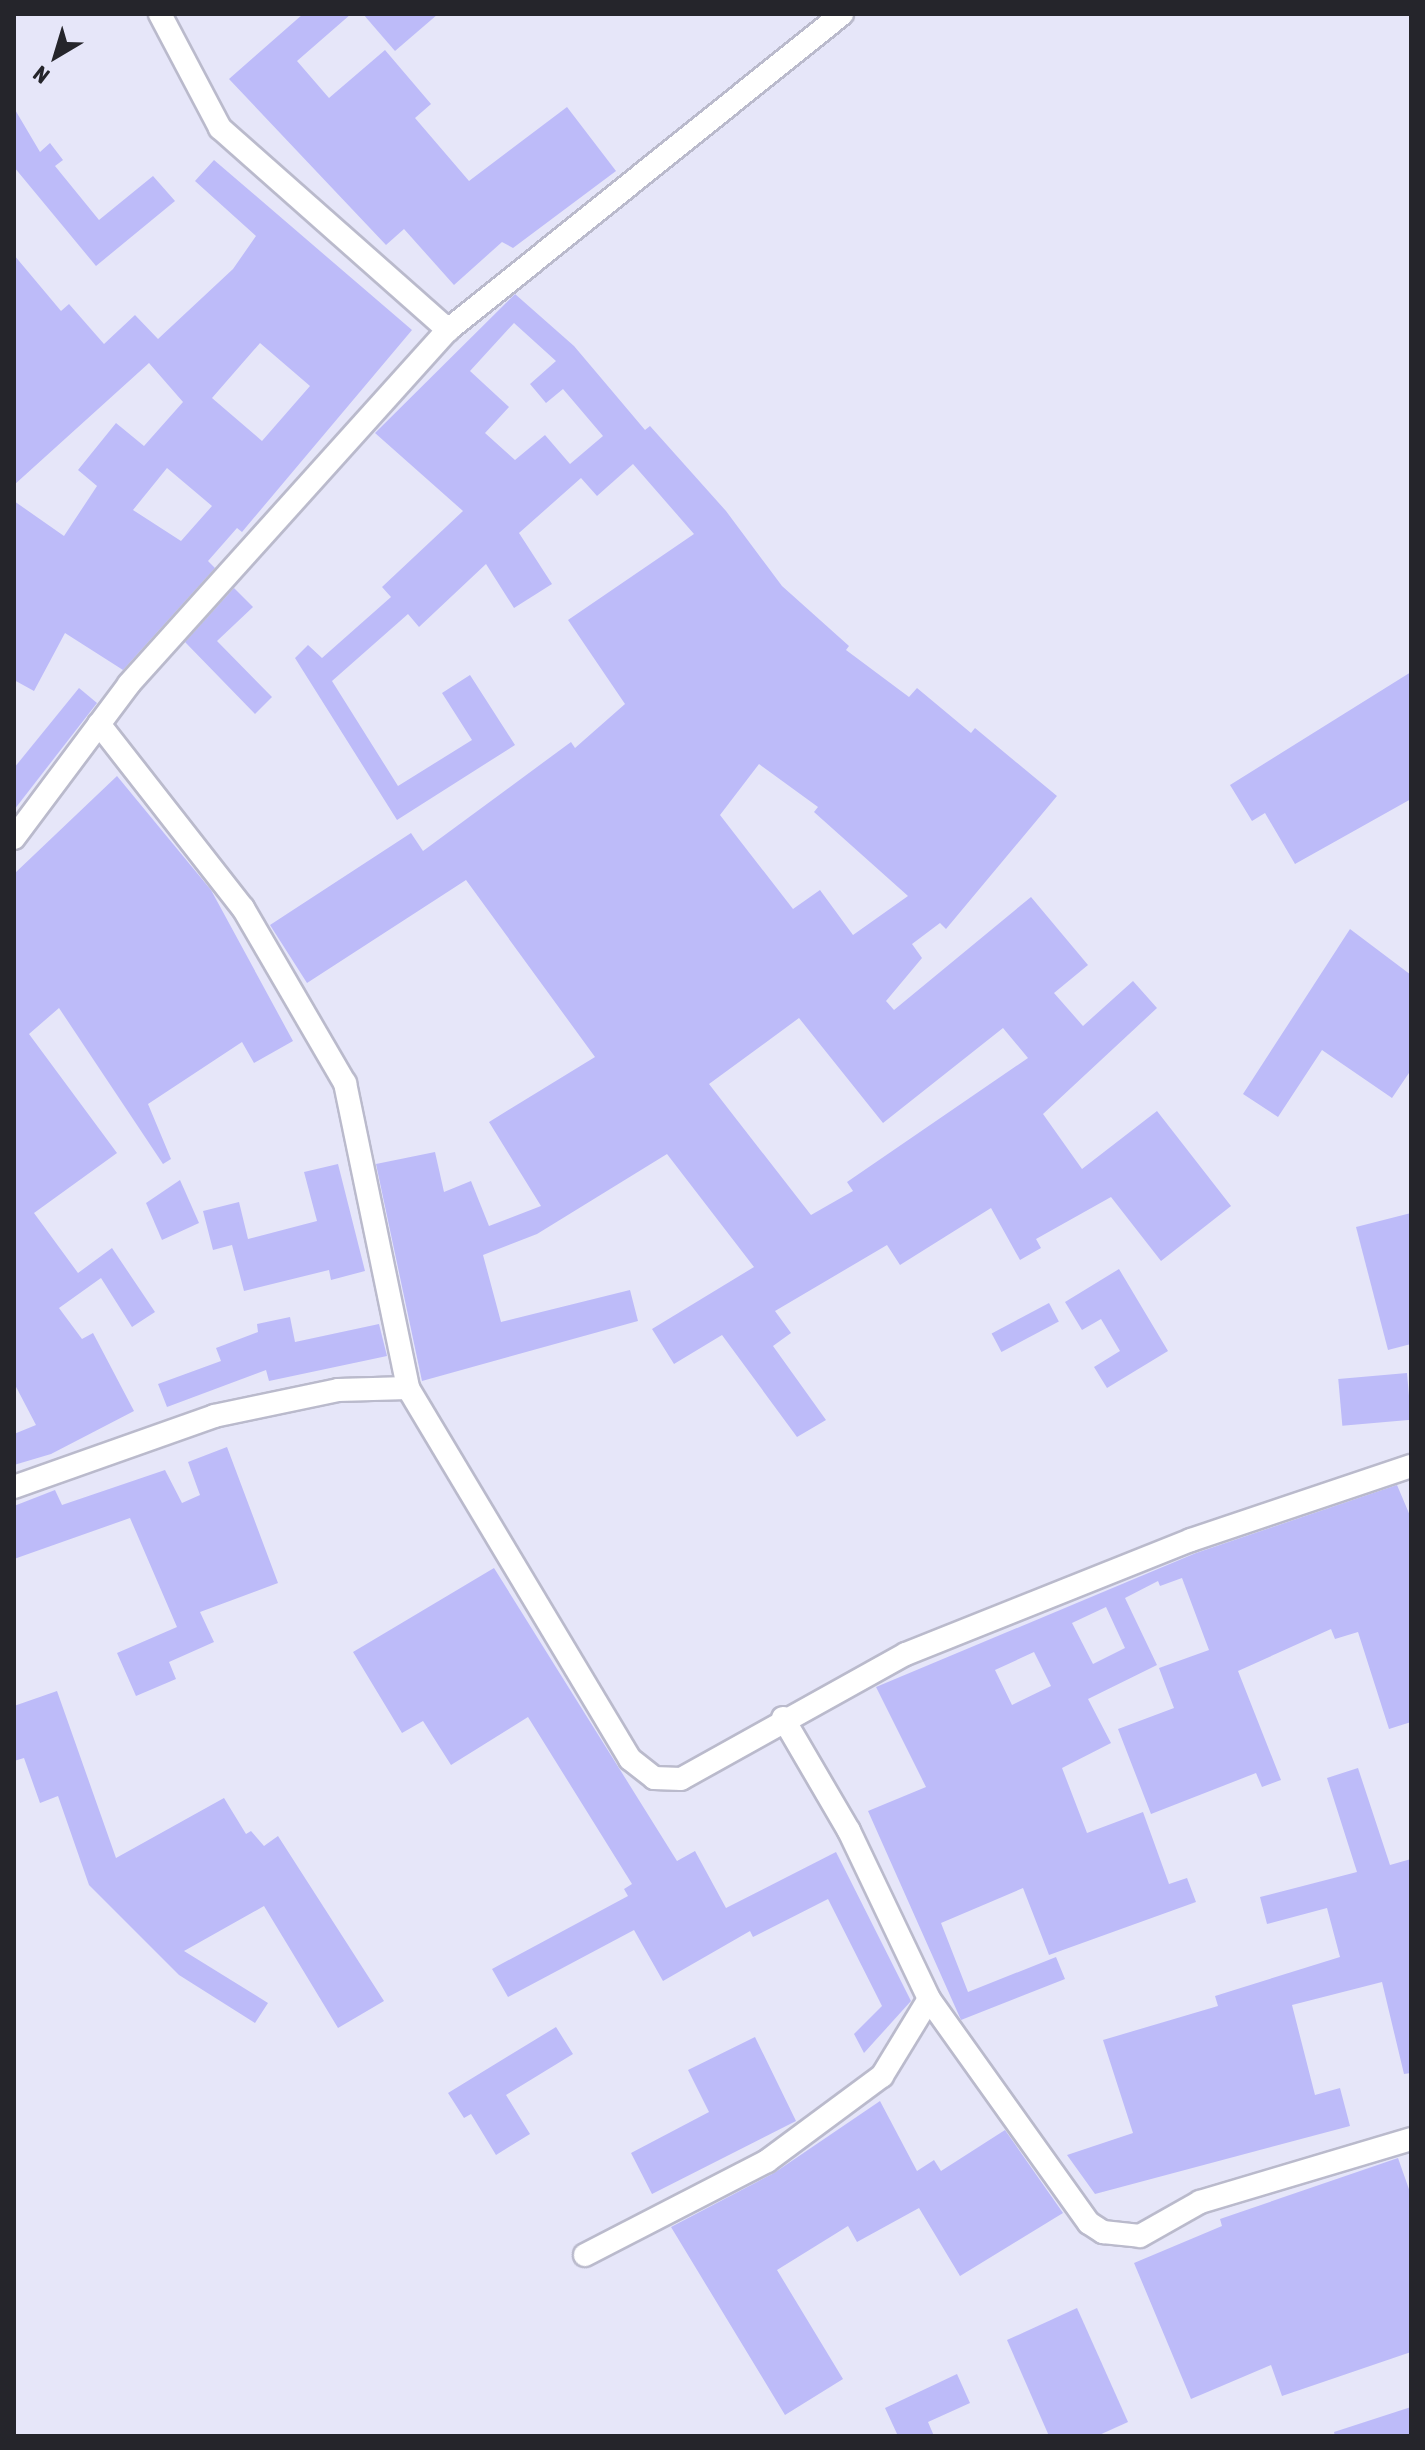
<!DOCTYPE html>
<html>
<head>
<meta charset="utf-8">
<style>
  body { margin:0 }
  #map { position:relative; width:1425px; height:2450px; overflow:hidden; background:#e6e6f9; font-family:"Asap Condensed",sans-serif }
  div>[style] { position:absolute }
  [style*='--x'] { left:calc(var(--x)*1px); top:calc(var(--y)*1px); width:calc(var(--w)*1px); rotate:calc(var(--a)*1deg) }
  .building>* { inset:0; background:#bdbbf9; transform-origin:0 0 }
  .roads { filter:drop-shadow(2px 0 #babacc) drop-shadow(-2px 0 #babacc) drop-shadow(0 2px #babacc) drop-shadow(0 -2px #babacc) }
  .street>* { height:22px; margin:-11px; padding:0 11px; transform-origin:11px; border-radius:11px; background:#fff }
  span { translate:-50% -50%; white-space:nowrap; text-align:center; line-height:1.15; -webkit-text-stroke:6px #e6e6f9; paint-order:stroke }
  .frame { position:absolute; inset:0; border:16px solid #25252b; pointer-events:none }
  .north { position:absolute; left:16px; top:16px; width:80px; height:80px; -webkit-text-stroke:6px #e6e6f9; paint-order:stroke; rotate:218deg; font-size:22px; font-weight:700; line-height:32px; text-align:center; color:#25252b }
  .north::after { content:''; display:block; margin:auto; width:28px; height:36px; background:#25252b; clip-path:polygon(50% 0,100% 100%,50% 72%,0 100%) }
</style>
</head>
<body>
<div id="map">
  <div class="building">
    <div style="clip-path:polygon(303px 14px,351px 14px,297px 61px,329px 98px,385px 50px,431px 104px,415px 118px,469px 181px,567px 107px,616px 171px,513px 248px,502px 242px,454px 285px,404px 229px,386px 245px,229px 79px)"></div>
    <div style="clip-path:polygon(363px 14px,438px 14px,395px 51px)"></div>
    <div style="clip-path:polygon(14px 108px,40px 152px,50px 143px,63px 160px,55px 166px,99px 220px,153px 176px,175px 201px,96px 266px,14px 167px)"></div>
    <div style="clip-path:polygon(evenodd,214px 160px,412px 330px,242px 532px,237px 528px,208px 561px,215px 568px,123px 670px,65px 633px,34px 691px,14px 680px,14px 501px,64px 536px,97px 486px,78px 470px,116px 423px,144px 446px,183px 402px,149px 363px,14px 485px,14px 255px,61px 311px,69px 304px,104px 344px,135px 315px,158px 339px,233px 269px,256px 236px,195px 181px,214px 160px,260px 343px,310px 386px,262px 441px,212px 398px,260px 343px,214px 160px,167px 468px,212px 506px,181px 541px,133px 510px,167px 468px)"></div>
    <div style="clip-path:polygon(evenodd,515px 294px,574px 346px,645px 430px,650px 426px,726px 511px,782px 586px,849px 646px,846px 650px,909px 697px,917px 688px,971px 733px,975px 728px,1057px 796px,946px 929px,940px 923px,912px 944px,922px 958px,886px 1001px,894px 1010px,1031px 897px,1088px 965px,1054px 993px,1083px 1026px,1133px 981px,1157px 1008px,1043px 1114px,1082px 1169px,1157px 1111px,1231px 1206px,1161px 1261px,1111px 1197px,1036px 1239px,1041px 1248px,1020px 1260px,991px 1208px,900px 1265px,887px 1245px,775px 1311px,791px 1333px,773px 1346px,826px 1420px,797px 1437px,722px 1335px,674px 1364px,652px 1329px,754px 1267px,667px 1154px,537px 1234px,483px 1255px,501px 1322px,630px 1290px,638px 1321px,422px 1381px,376px 1164px,435px 1152px,444px 1192px,471px 1181px,489px 1226px,541px 1206px,489px 1122px,595px 1057px,466px 880px,307px 983px,270px 925px,411px 833px,423px 851px,571px 742px,575px 748px,625px 704px,568px 620px,694px 534px,633px 464px,597px 496px,581px 478px,519px 533px,552px 584px,514px 608px,486px 564px,419px 627px,408px 614px,332px 681px,398px 786px,472px 740px,442px 693px,470px 675px,515px 745px,397px 820px,295px 658px,308px 645px,322px 658px,391px 597px,382px 587px,463px 511px,375px 433px,515px 294px,514px 323px,556px 361px,530px 384px,546px 403px,563px 389px,603px 436px,570px 464px,545px 435px,515px 460px,485px 433px,509px 407px,470px 371px,514px 323px,515px 294px,759px 764px,818px 807px,814px 812px,908px 896px,853px 935px,820px 890px,793px 909px,720px 815px,759px 764px,515px 294px,799px 1018px,883px 1123px,1003px 1028px,1028px 1058px,847px 1182px,853px 1191px,811px 1215px,709px 1084px,799px 1018px)"></div>
    <div style="clip-path:polygon(234px 588px,253px 607px,217px 641px,272px 697px,255px 714px,185px 642px)"></div>
    <div style="clip-path:polygon(1411px 672px,1411px 799px,1295px 864px,1265px 813px,1252px 821px,1230px 785px)"></div>
    <div style="clip-path:polygon(79px 688px,97px 703px,14px 810px,14px 768px)"></div>
    <div style="clip-path:polygon(117px 776px,211px 890px,293px 1041px,254px 1063px,242px 1042px,148px 1104px,171px 1159px,163px 1164px,59px 1008px,29px 1034px,117px 1153px,34px 1213px,78px 1273px,112px 1248px,155px 1312px,132px 1327px,101px 1278px,59px 1308px,82px 1339px,93px 1333px,134px 1411px,51px 1454px,14px 1465px,14px 1434px,36px 1425px,14px 1383px,14px 874px)"></div>
    <div style="clip-path:polygon(1350px 929px,1411px 975px,1411px 1070px,1392px 1098px,1322px 1050px,1278px 1117px,1243px 1094px)"></div>
    <div style="clip-path:polygon(338px 1164px,365px 1271px,331px 1280px,329px 1270px,244px 1291px,232px 1245px,213px 1250px,203px 1211px,239px 1202px,248px 1239px,317px 1221px,304px 1172px)"></div>
    <div style="clip-path:polygon(180px 1180px,199px 1223px,162px 1240px,146px 1203px)"></div>
    <div style="clip-path:polygon(1411px 1213px,1411px 1344px,1388px 1350px,1356px 1227px)"></div>
    <div style="clip-path:polygon(1119px 1269px,1168px 1351px,1107px 1388px,1094px 1367px,1120px 1351px,1101px 1319px,1082px 1330px,1065px 1302px)"></div>
    <div style="left:1049px;top:1303px;width:21px;height:65px;rotate:62deg"></div>
    <div style="clip-path:polygon(290px 1317px,295px 1342px,379px 1324px,387px 1356px,269px 1381px,266px 1370px,167px 1407px,158px 1384px,221px 1361px,216px 1348px,258px 1332px,257px 1324px)"></div>
    <div style="left:1407px;top:1373px;width:47px;height:69px;rotate:85deg"></div>
    <div style="clip-path:polygon(227px 1447px,278px 1583px,200px 1612px,214px 1642px,169px 1662px,176px 1679px,136px 1696px,117px 1653px,177px 1627px,130px 1518px,14px 1559px,14px 1506px,55px 1490px,62px 1505px,165px 1470px,182px 1503px,200px 1495px,188px 1462px)"></div>
    <div style="clip-path:polygon(evenodd,1397px 1485px,1411px 1518px,1411px 1722px,1389px 1729px,1358px 1632px,1335px 1639px,1331px 1629px,1238px 1671px,1281px 1780px,1262px 1787px,1256px 1773px,1151px 1814px,1118px 1729px,1174px 1708px,1159px 1668px,1209px 1650px,1182px 1578px,1160px 1586px,1158px 1581px,1125px 1598px,1157px 1665px,1088px 1699px,1111px 1743px,1062px 1768px,1087px 1833px,1143px 1812px,1169px 1884px,1187px 1878px,1196px 1902px,1049px 1955px,1023px 1888px,941px 1923px,968px 1992px,1056px 1957px,1065px 1979px,961px 2020px,868px 1811px,926px 1787px,876px 1687px,1196px 1553px,1397px 1485px,1106px 1607px,1125px 1648px,1093px 1664px,1072px 1623px,1106px 1607px,1397px 1485px,1034px 1652px,1051px 1686px,1012px 1705px,995px 1670px,1034px 1652px)"></div>
    <div style="clip-path:polygon(494px 1568px,677px 1861px,695px 1851px,726px 1908px,836px 1852px,911px 2001px,864px 2053px,854px 2034px,882px 2006px,828px 1899px,753px 1937px,750px 1931px,663px 1981px,634px 1930px,508px 1997px,492px 1969px,628px 1896px,624px 1889px,632px 1884px,528px 1717px,451px 1765px,423px 1721px,402px 1733px,353px 1652px)"></div>
    <div style="clip-path:polygon(57px 1691px,116px 1858px,224px 1798px,246px 1834px,251px 1831px,264px 1846px,278px 1836px,384px 2001px,338px 2028px,264px 1906px,184px 1951px,268px 2003px,255px 2023px,179px 1975px,89px 1885px,58px 1796px,40px 1803px,24px 1758px,14px 1761px,14px 1706px)"></div>
    <div style="clip-path:polygon(1358px 1768px,1390px 1865px,1411px 1859px,1411px 2073px,1404px 2074px,1382px 1982px,1292px 2005px,1315px 2095px,1340px 2088px,1350px 2126px,1095px 2194px,1067px 2155px,1133px 2133px,1103px 2040px,1218px 2006px,1215px 1996px,1340px 1957px,1327px 1908px,1267px 1924px,1260px 1897px,1357px 1872px,1327px 1778px)"></div>
    <div style="clip-path:polygon(556px 2027px,573px 2054px,506px 2095px,530px 2134px,496px 2155px,471px 2114px,464px 2118px,448px 2093px)"></div>
    <div style="clip-path:polygon(755px 2037px,796px 2121px,652px 2194px,631px 2153px,709px 2112px,688px 2070px)"></div>
    <div style="clip-path:polygon(880px 2101px,917px 2171px,934px 2160px,941px 2171px,1005px 2130px,1063px 2213px,960px 2276px,919px 2208px,857px 2242px,848px 2226px,777px 2270px,843px 2379px,785px 2415px,671px 2227px,774px 2173px)"></div>
    <div style="clip-path:polygon(1398px 2158px,1411px 2195px,1411px 2352px,1282px 2396px,1271px 2365px,1191px 2399px,1134px 2263px,1222px 2226px,1220px 2219px)"></div>
    <div style="clip-path:polygon(1077px 2308px,1128px 2422px,1097px 2436px,1049px 2436px,1007px 2340px)"></div>
    <div style="clip-path:polygon(957px 2374px,970px 2403px,928px 2422px,934px 2436px,898px 2436px,885px 2408px)"></div>
    <div style="clip-path:polygon(1411px 2407px,1411px 2436px,1335px 2436px,1334px 2432px)"></div>
  </div>
  <div class="roads">
    <div class="street">
      <div style="--x:160;--y:14;--w:129;--a:62.2"></div>
      <div style="--x:220;--y:128;--w:305;--a:41.5"></div>
      <div style="--x:99;--y:724;--w:234;--a:52"></div>
      <div style="--x:243;--y:908;--w:203;--a:59.8"></div>
      <div style="--x:345;--y:1083;--w:311;--a:78.3"></div>
      <div style="--x:408;--y:1388;--w:432;--a:59.1"></div>
      <div style="--x:630;--y:1759;--w:31;--a:38"></div>
      <div style="--x:654;--y:1778;--w:27;--a:2"></div>
      <div style="--x:681;--y:1779;--w:257;--a:-29.1"></div>
      <div style="--x:906;--y:1654;--w:307;--a:-21.8"></div>
      <div style="--x:1191;--y:1540;--w:232;--a:-18.6"></div>
      <div style="--x:14;--y:838;--w:192;--a:-53.2"></div>
      <div style="--x:129;--y:684;--w:477;--a:-48"></div>
      <div style="--x:448;--y:330;--w:505;--a:-38.73"></div>
      <div style="--x:14;--y:1487;--w:212;--a:-19.5"></div>
      <div style="--x:214;--y:1416;--w:127;--a:-11.8"></div>
      <div style="--x:338;--y:1390;--w:70;--a:-1.6"></div>
      <div style="--x:783;--y:1718;--w:131;--a:59.7"></div>
      <div style="--x:849;--y:1831;--w:186;--a:64.5"></div>
      <div style="--x:929;--y:1999;--w:275;--a:54.5"></div>
      <div style="--x:1089;--y:2223;--w:17;--a:33"></div>
      <div style="--x:1103;--y:2232;--w:37;--a:6"></div>
      <div style="--x:1140;--y:2236;--w:69;--a:-29.5"></div>
      <div style="--x:1200;--y:2202;--w:220;--a:-16.6"></div>
      <div style="--x:585;--y:2255;--w:205;--a:-27.3"></div>
      <div style="--x:767;--y:2161;--w:143;--a:-36.5"></div>
      <div style="--x:882;--y:2076;--w:90;--a:-58.6"></div>
    </div>
  </div>
  <div class="frame"></div>
  <div class="north">N</div>
</div>
</body>
</html>
